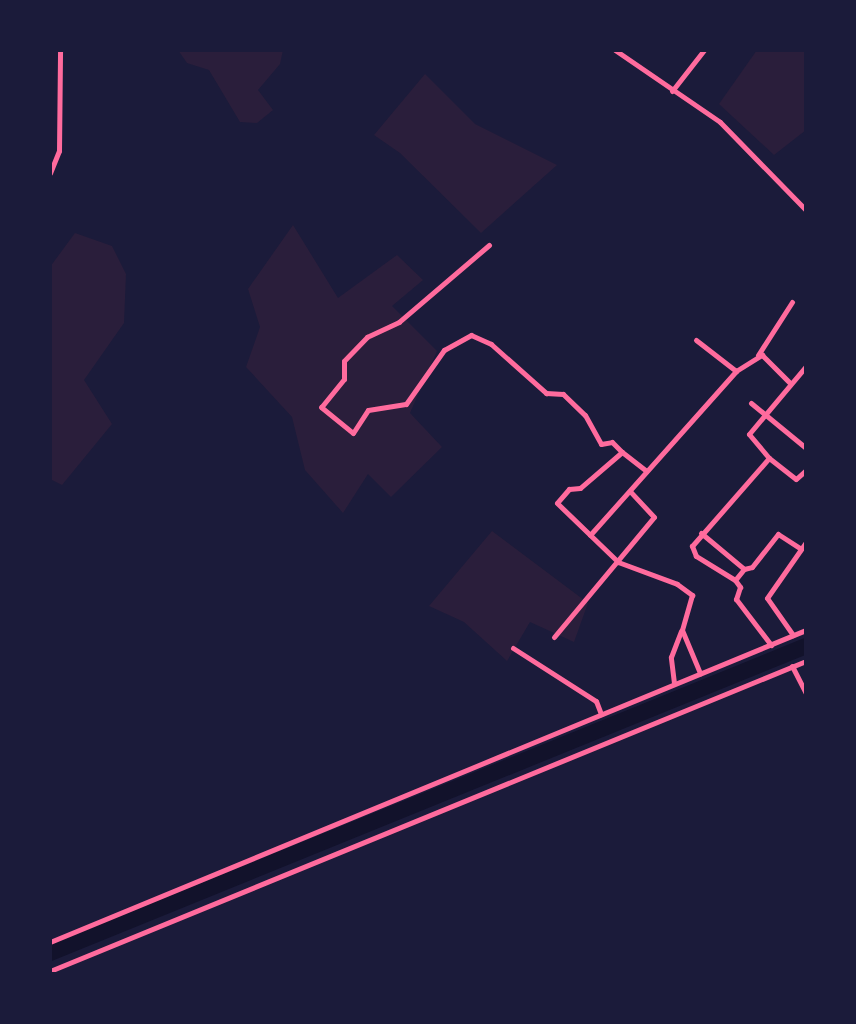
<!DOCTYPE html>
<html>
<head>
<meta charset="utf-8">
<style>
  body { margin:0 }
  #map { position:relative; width:856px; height:1024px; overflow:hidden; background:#1b1b3a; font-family:"Golos Text",sans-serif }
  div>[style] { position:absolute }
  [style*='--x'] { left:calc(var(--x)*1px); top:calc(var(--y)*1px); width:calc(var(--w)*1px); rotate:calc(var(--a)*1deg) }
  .green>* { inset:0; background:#2a1e3b }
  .river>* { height:16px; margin:-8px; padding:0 8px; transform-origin:8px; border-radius:8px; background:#12122b }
  .minor>* { height:5px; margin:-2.5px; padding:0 2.5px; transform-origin:2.5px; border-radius:2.5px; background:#ff6b9d }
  span { translate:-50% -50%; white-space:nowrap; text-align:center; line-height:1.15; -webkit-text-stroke:8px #1b1b3a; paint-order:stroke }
  .frame { position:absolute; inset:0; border:52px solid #1b1b3a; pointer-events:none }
</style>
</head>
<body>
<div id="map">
  <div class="green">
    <div style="clip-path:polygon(178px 50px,283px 50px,280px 64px,258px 90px,273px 110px,257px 123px,240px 122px,209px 70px,187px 63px)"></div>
    <div style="clip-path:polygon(757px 50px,806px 50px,806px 130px,774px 155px,719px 104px)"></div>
    <div style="clip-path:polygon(425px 74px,475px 124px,557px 165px,481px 233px,400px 153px,374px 135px)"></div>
    <div style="clip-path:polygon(293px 225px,338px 298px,397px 255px,423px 280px,392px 306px,437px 351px,410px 413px,442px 447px,391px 497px,368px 474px,343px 513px,305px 470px,292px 417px,246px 367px,260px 327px,248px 289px)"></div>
    <div style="clip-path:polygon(75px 233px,112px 246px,126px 274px,124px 323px,84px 380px,112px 424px,62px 485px,50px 479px,50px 267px)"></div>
    <div style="clip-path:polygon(492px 531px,588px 603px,574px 642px,530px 622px,507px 661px,464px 622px,429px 606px)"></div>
  </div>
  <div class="river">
    <div style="--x:50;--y:953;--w:816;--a:-22.1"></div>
  </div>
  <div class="minor">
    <div style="--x:615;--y:50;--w:127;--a:34.4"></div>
    <div style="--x:720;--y:122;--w:123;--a:45.7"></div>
    <div style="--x:672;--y:91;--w:52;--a:-52"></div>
    <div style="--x:50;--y:173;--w:24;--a:-68"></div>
    <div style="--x:59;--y:151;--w:101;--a:-89.4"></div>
    <div style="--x:489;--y:245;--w:118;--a:139.5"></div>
    <div style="--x:399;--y:322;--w:35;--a:155"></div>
    <div style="--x:367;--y:337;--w:33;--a:134"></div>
    <div style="--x:344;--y:361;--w:18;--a:90"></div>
    <div style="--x:344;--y:379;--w:36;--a:129"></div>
    <div style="--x:321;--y:407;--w:41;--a:39.1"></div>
    <div style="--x:353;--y:433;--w:27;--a:-57"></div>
    <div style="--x:368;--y:410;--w:38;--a:-9"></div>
    <div style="--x:406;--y:404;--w:66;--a:-54.9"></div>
    <div style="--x:444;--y:350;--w:31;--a:-29"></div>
    <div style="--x:471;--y:335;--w:22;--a:24"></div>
    <div style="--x:491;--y:344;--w:74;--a:41.7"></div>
    <div style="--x:546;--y:393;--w:17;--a:3"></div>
    <div style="--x:563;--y:394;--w:30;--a:44"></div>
    <div style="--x:585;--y:415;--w:33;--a:61"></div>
    <div style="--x:601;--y:444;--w:11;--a:-10"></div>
    <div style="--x:612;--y:442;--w:14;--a:45"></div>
    <div style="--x:622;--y:452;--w:55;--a:139.4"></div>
    <div style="--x:580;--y:488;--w:11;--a:175"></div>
    <div style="--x:569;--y:489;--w:18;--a:131"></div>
    <div style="--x:557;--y:503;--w:85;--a:44"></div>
    <div style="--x:618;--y:562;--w:63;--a:20.4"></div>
    <div style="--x:677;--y:584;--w:19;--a:36"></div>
    <div style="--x:692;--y:595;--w:36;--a:106"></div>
    <div style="--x:682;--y:630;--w:47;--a:67.3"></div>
    <div style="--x:696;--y:340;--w:51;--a:37.8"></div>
    <div style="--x:736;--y:371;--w:31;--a:-32"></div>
    <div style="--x:762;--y:355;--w:38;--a:45"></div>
    <div style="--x:758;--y:355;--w:63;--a:-57.3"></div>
    <div style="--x:751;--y:403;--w:71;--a:39.3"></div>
    <div style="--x:622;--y:452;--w:31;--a:38"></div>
    <div style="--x:769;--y:458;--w:31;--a:-130"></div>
    <div style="--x:749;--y:434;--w:89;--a:-50"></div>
    <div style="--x:701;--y:533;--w:56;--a:39.9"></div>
    <div style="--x:744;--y:569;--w:14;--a:129"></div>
    <div style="--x:735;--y:580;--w:9;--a:54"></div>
    <div style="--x:740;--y:587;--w:13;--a:108"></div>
    <div style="--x:736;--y:599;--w:58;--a:52.7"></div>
    <div style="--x:590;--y:535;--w:220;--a:-48.3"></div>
    <div style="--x:744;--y:569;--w:8;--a:-14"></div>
    <div style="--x:752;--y:567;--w:42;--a:-51.8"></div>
    <div style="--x:778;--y:534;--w:27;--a:33"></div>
    <div style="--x:735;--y:580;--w:46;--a:-148.4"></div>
    <div style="--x:696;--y:556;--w:11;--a:-112"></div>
    <div style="--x:692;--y:546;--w:117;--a:-48.8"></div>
    <div style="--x:769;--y:458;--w:34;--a:38"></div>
    <div style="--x:796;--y:479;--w:13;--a:-42"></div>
    <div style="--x:793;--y:635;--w:45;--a:-125.1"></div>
    <div style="--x:767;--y:598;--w:68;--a:-55.1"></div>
    <div style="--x:554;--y:637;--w:156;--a:-50.2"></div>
    <div style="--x:654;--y:517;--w:35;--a:-133"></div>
    <div style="--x:513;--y:648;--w:98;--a:32.6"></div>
    <div style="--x:596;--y:701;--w:14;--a:69"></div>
    <div style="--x:792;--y:666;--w:30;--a:63"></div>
    <div style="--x:674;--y:683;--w:26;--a:-97"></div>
    <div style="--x:671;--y:657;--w:28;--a:-69"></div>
    <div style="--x:50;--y:942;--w:818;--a:-22.43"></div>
    <div style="--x:50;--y:971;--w:817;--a:-22.3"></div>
  </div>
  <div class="frame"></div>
</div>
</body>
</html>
